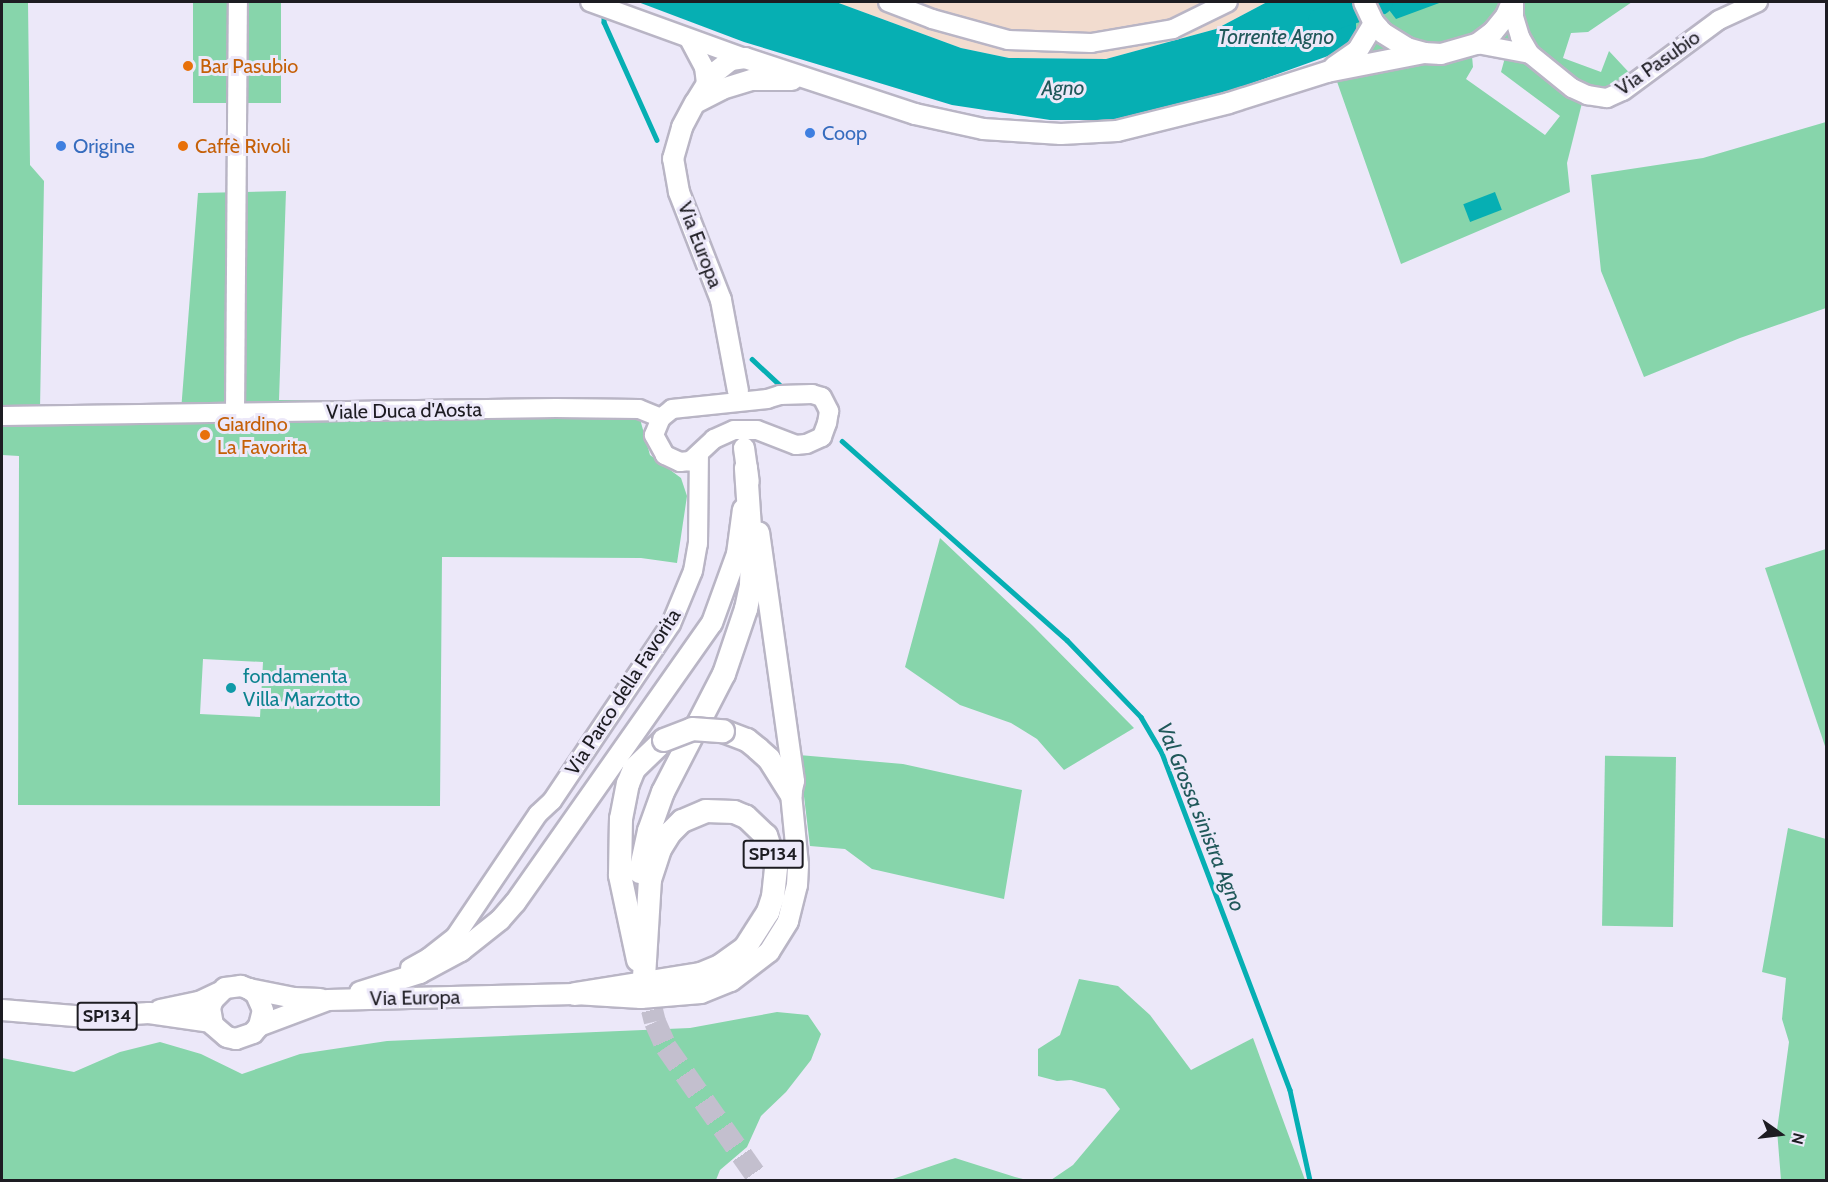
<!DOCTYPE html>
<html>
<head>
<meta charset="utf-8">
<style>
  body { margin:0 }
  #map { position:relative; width:1828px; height:1182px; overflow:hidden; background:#ece8f9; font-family:Cabin,sans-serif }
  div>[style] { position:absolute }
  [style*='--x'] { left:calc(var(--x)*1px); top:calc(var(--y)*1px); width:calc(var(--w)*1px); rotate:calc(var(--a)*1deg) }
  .industrial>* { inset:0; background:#f2dccf }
  .green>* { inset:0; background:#87d5ab; transform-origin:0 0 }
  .water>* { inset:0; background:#06afb3; transform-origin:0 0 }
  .stream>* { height:4.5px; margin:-2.25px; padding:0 2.25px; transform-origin:2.25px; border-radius:2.25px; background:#06afb3 }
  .river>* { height:26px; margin:-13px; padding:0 13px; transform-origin:13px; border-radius:13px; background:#06afb3 }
  .primary-tunnel>* { height:20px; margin-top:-10px; transform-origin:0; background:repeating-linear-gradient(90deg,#c3bfce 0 20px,transparent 0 30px) }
  .highway-tunnel>* { height:22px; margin-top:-11px; transform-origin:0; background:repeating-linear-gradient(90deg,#c3bfce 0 22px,transparent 0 33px) }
  .roads { filter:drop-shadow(2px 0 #b9b5c5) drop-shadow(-2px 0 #b9b5c5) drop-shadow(0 2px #b9b5c5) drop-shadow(0 -2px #b9b5c5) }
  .secondary>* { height:18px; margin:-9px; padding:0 9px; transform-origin:9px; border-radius:9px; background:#fff }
  .primary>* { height:20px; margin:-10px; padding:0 10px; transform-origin:10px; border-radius:10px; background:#fff }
  .highway>* { height:22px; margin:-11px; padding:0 11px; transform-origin:11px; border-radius:11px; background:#fff }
  .bridges { filter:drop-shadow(2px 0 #b9b5c5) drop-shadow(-2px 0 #b9b5c5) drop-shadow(0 2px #b9b5c5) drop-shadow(0 -2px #b9b5c5) }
  .highway-bridge>* { height:22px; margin:-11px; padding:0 11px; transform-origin:11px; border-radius:11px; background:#fff }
  .dots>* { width:16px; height:16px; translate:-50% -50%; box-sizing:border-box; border:3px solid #ece8f9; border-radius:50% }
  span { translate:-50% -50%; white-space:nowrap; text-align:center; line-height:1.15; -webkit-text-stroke:6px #ece8f9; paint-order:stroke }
  .shield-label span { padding:2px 4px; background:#ece8f9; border:2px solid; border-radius:4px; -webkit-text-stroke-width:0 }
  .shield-label { font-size:18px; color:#1d1c22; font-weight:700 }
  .street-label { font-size:20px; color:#1d1c22 }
  .food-label { font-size:20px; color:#c56008 }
  .left { translate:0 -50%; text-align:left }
  .shop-label { font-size:20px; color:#366cbe }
  .culture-label { font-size:20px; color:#0d838f }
  .water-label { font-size:21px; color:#20585a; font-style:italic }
  .frame { position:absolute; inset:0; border:3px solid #1d1c22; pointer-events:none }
  .north { position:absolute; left:1750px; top:1104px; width:60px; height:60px; -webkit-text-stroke:4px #ece8f9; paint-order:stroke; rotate:104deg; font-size:16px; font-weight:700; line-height:24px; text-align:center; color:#1d1c22 }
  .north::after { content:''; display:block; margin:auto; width:21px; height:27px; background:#1d1c22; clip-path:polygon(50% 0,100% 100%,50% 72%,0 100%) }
</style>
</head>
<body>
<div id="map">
  <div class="industrial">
    <div style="clip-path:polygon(836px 2px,1267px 2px,1216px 29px,1106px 59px,1009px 58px,961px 48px)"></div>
  </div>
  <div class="green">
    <div style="clip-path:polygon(evenodd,2px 2px,28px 2px,30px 165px,44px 181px,40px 410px,181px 411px,198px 193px,286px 191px,279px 400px,635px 401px,650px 455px,681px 478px,687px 496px,677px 563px,641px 558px,442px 557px,440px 806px,18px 805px,19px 456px,2px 455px,2px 2px,203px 659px,263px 662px,260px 717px,200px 714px,203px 659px)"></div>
    <div style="left:193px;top:2px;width:88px;height:101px"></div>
    <div style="clip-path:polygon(evenodd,1350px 2px,1632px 2px,1588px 32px,1571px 33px,1563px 58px,1601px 72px,1609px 51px,1637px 81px,1583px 99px,1567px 163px,1570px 192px,1401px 264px,1328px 56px,1356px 39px,1356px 14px,1350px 2px,1486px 53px,1506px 54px,1501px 72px,1560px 116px,1545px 135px,1466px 79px,1473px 67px,1472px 56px,1486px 53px)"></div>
    <div style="clip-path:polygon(1826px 122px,1826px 308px,1740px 338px,1644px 377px,1601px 271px,1591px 175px,1703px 158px)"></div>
    <div style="clip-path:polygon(940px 538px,1033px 626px,1134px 728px,1064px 770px,1037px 739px,1011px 723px,960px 705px,905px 667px)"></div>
    <div style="clip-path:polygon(1826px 549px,1826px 749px,1765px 568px)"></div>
    <div style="clip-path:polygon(799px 755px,903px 764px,1022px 790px,1004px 899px,872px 869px,845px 849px,810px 846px)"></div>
    <div style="left:1676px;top:757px;width:170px;height:71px;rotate:91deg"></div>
    <div style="clip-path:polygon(1788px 828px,1826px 839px,1826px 1180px,1781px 1180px,1777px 1130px,1789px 1042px,1782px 1019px,1786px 978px,1762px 972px)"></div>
    <div style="clip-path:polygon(1079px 979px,1118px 986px,1150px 1015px,1191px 1070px,1253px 1038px,1305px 1180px,1051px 1180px,1073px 1165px,1120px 1109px,1105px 1089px,1071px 1080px,1057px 1081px,1038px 1076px,1038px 1049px,1060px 1035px)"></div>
    <div style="clip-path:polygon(777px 1012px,808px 1015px,821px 1034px,811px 1060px,786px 1092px,761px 1116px,747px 1147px,720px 1170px,716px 1180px,2px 1180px,2px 1058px,74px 1072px,120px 1052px,160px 1042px,201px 1054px,242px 1074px,300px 1054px,387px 1041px,690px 1028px)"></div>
    <div style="clip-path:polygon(955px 1158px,1015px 1177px,1027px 1180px,890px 1180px)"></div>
  </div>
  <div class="water">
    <div style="clip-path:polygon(638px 2px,836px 2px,961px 48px,1009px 58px,1106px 59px,1216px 29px,1267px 2px,1350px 2px,1356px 14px,1356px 40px,1328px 56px,1186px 107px,1114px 120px,1050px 120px,952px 105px,744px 42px)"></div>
    <div style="clip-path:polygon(1383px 2px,1442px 2px,1396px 19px)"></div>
    <div style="left:1495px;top:192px;width:19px;height:34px;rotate:69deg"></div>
  </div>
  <div class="stream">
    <div style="--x:604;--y:13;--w:9;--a:90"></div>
    <div style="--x:604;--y:22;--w:129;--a:65.8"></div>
    <div style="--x:752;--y:359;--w:38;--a:43"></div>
    <div style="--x:842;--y:441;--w:300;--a:41.5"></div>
    <div style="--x:1067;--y:640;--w:107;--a:46.1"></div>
    <div style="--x:1141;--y:717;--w:42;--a:59.7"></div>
    <div style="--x:1162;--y:753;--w:360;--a:69.2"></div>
    <div style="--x:1290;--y:1090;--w:92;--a:77.5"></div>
  </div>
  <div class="river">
    <div style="--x:1321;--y:21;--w:62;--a:-17.9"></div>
  </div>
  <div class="primary-tunnel">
    <div style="--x:738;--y:391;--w:54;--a:84.7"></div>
  </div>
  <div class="highway-tunnel">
    <div style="--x:644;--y:978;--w:45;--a:76"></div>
    <div style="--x:655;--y:1022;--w:27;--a:66"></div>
    <div style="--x:666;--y:1047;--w:162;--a:55"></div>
  </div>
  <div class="roads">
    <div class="secondary">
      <div style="--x:590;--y:2;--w:165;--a:19.9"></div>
      <div style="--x:888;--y:2;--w:47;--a:21.1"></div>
      <div style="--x:932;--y:19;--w:79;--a:15.4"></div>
      <div style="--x:1008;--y:40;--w:83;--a:2.1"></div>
      <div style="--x:1091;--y:43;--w:83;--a:-9.7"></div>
      <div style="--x:1173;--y:29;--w:61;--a:-26.1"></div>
      <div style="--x:1514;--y:2;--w:15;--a:90"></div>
      <div style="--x:1514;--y:17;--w:21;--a:73"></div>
      <div style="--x:1520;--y:37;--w:20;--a:60"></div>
      <div style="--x:1530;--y:54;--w:54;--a:39"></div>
      <div style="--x:1572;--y:88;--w:17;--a:25"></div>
      <div style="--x:1587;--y:95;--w:20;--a:9"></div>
      <div style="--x:1607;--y:98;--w:17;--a:-24"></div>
      <div style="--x:1623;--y:91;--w:119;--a:-36.5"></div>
      <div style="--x:1719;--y:20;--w:43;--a:-24.8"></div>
      <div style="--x:689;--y:39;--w:32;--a:62"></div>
      <div style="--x:704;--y:67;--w:17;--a:83"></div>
      <div style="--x:1477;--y:44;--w:54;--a:10.7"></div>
      <div style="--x:812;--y:394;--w:10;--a:17"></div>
      <div style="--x:822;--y:397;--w:16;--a:63"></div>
      <div style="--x:829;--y:411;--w:12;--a:99"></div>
      <div style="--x:827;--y:423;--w:15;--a:110"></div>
      <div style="--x:822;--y:437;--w:17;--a:156"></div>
      <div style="--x:806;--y:444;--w:10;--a:174"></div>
      <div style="--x:796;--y:445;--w:42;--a:-159"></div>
      <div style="--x:757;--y:430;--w:23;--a:180"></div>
      <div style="--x:734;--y:430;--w:22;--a:156"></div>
      <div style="--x:714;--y:439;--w:33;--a:137"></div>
      <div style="--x:690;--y:461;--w:10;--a:174"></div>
      <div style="--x:680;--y:462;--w:17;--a:-155"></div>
      <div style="--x:665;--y:455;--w:23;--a:-119"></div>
      <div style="--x:654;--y:435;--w:18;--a:-68"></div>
      <div style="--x:661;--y:418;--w:14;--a:-39"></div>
      <div style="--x:672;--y:409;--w:96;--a:-6"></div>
      <div style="--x:767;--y:399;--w:14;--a:-17"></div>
      <div style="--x:780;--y:395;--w:32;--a:-2"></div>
      <div style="--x:235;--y:414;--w:412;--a:-89.6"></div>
      <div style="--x:2;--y:416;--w:554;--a:-0.83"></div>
      <div style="--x:556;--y:408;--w:83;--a:0.7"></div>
      <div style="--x:639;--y:409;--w:24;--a:22"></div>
      <div style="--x:410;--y:968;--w:21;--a:-29"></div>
      <div style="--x:428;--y:958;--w:34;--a:-38"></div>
      <div style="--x:455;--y:937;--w:148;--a:-56"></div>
      <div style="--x:538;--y:814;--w:19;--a:-43"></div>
      <div style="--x:552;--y:801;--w:213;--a:-56.1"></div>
      <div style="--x:671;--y:624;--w:57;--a:-67.5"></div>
      <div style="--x:693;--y:571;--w:27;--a:-80"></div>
      <div style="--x:698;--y:544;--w:89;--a:-89.4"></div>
    </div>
    <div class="primary">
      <div style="--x:1364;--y:2;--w:23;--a:65"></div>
      <div style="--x:1374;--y:23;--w:13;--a:48"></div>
      <div style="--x:1383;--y:33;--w:28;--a:32"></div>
      <div style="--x:1407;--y:48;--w:18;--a:16"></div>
      <div style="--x:1424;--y:53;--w:17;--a:3"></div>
      <div style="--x:1441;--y:54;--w:37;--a:-16"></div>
      <div style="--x:1477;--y:44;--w:20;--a:-37"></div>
      <div style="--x:1493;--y:32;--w:21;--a:-51"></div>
      <div style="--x:1506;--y:16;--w:15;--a:-67"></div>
      <div style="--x:1334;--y:67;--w:29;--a:-35"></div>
      <div style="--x:1358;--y:50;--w:31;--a:-59"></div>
      <div style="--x:697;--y:102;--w:28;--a:-27"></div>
      <div style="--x:722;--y:89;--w:31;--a:-17"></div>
      <div style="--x:752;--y:80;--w:40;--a:0"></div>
      <div style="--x:738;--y:391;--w:93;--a:-100.6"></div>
      <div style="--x:721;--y:300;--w:116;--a:-111.3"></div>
      <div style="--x:679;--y:192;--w:34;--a:-100"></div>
      <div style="--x:673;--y:159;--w:33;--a:-74"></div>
      <div style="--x:682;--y:127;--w:27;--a:-62"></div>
      <div style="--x:695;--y:103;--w:34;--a:-58"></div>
      <div style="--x:713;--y:74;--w:23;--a:-38"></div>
      <div style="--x:731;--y:60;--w:14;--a:-8"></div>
      <div style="--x:745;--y:58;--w:179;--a:18.2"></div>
      <div style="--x:915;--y:114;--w:70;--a:12.4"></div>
      <div style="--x:983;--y:129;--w:78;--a:3.7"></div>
      <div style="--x:1061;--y:134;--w:56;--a:-3.1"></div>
      <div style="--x:1117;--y:131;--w:115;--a:-14"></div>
      <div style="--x:1229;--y:103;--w:103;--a:-17.6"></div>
      <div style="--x:1327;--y:72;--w:99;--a:-11.1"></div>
      <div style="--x:744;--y:448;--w:34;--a:82"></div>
      <div style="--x:249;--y:989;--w:46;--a:11.3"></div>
      <div style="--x:294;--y:998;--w:26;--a:2"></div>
      <div style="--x:360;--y:992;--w:63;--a:-17.6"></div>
      <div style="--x:420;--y:973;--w:47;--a:-28.2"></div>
      <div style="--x:461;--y:951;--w:50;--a:-38.5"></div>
      <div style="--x:500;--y:920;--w:23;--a:-49"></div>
      <div style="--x:515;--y:903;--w:342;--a:-54.9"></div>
      <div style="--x:712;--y:623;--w:73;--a:-70.1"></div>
      <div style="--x:737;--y:554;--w:45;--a:-82.4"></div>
      <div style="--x:2;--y:1010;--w:85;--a:4.7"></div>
      <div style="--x:87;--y:1017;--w:62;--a:-3.7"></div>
      <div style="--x:149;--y:1013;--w:63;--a:8.3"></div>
      <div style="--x:160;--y:1010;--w:40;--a:-12"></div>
      <div style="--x:199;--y:1002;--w:21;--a:-25"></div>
      <div style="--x:259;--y:1026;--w:16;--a:-76"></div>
      <div style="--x:263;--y:1010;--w:17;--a:-114"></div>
      <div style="--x:256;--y:994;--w:9;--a:-144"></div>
      <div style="--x:249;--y:989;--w:9;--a:-159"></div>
      <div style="--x:241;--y:986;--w:16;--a:173"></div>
      <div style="--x:225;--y:988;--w:17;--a:135"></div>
      <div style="--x:213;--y:1000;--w:9;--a:111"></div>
      <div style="--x:210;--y:1008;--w:17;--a:80"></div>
      <div style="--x:213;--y:1025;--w:18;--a:41"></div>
      <div style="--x:227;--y:1037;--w:9;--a:13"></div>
      <div style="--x:236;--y:1039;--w:18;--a:-19"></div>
      <div style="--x:253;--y:1033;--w:9;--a:-49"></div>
      <div style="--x:259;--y:1026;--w:74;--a:-20.6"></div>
      <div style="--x:328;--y:1000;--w:247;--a:-1.4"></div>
      <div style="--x:575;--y:994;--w:66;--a:3.5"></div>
      <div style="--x:641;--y:998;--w:60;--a:-4.8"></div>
      <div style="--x:701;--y:993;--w:32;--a:-22"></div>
      <div style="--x:731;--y:981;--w:48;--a:-37.3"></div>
      <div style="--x:769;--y:952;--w:36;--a:-58"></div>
      <div style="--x:788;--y:921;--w:37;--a:-76"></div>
      <div style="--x:797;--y:885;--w:20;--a:-87"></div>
      <div style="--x:798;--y:865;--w:71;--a:-95.6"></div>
      <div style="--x:791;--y:794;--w:13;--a:-77"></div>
      <div style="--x:794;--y:781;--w:251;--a:-98"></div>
    </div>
    <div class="highway">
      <div style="--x:723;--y:731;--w:26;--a:21"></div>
      <div style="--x:747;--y:740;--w:14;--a:39"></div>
      <div style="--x:758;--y:749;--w:15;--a:42"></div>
      <div style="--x:769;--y:759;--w:41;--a:57.8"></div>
      <div style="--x:640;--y:872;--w:42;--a:-77.6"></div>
      <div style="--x:649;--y:831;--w:41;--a:-70.3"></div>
      <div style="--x:663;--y:792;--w:133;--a:-62.7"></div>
      <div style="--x:724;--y:674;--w:69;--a:-71.3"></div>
      <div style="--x:746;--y:609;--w:25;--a:-78"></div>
      <div style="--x:751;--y:585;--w:28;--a:-88"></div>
      <div style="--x:752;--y:557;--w:89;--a:-93.9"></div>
      <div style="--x:638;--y:960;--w:87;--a:-102"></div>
      <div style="--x:620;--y:875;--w:56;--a:-89"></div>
      <div style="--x:621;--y:819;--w:36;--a:-79"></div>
      <div style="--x:628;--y:784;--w:16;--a:-68"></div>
      <div style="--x:634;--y:769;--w:42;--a:-44"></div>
      <div style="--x:575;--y:994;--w:128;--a:-9"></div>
      <div style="--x:701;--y:974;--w:21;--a:-23"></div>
      <div style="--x:720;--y:966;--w:31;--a:-36"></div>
      <div style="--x:745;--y:948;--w:43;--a:-57.4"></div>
      <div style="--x:768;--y:912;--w:16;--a:-72"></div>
      <div style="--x:773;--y:897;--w:31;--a:-84"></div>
      <div style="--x:776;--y:866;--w:32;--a:-108"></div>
      <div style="--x:766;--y:836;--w:28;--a:-136"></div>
      <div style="--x:746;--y:817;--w:13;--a:-157"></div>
      <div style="--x:734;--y:812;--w:28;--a:-178"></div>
      <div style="--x:706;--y:811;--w:26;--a:157"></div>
      <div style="--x:682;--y:821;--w:17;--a:135"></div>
      <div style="--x:670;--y:833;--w:19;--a:122"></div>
      <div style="--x:660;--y:849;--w:32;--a:108"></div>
      <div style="--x:650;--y:879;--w:99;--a:93.5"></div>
    </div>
  </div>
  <div class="bridges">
    <div class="highway-bridge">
      <div style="--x:664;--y:740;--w:30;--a:-21"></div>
      <div style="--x:692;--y:729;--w:31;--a:4"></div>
    </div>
  </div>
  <div class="dots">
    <div style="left:188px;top:66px;background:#e8710a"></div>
    <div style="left:810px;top:133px;background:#3f7fe0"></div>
    <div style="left:61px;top:146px;background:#3f7fe0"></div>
    <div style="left:183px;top:146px;background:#e8710a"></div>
    <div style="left:205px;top:435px;background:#e8710a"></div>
    <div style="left:231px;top:688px;background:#0f9aa8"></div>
  </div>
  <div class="shield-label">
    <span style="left:773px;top:854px">SP134</span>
    <span style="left:107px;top:1016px">SP134</span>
  </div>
  <div class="street-label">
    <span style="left:1658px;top:63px;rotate:-35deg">Via Pasubio</span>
    <span style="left:700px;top:245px;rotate:69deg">Via Europa</span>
    <span style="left:404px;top:411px;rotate:-1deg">Viale Duca d'Aosta</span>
    <span style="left:623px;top:692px;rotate:-57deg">Via Parco della Favorita</span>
    <span style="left:415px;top:998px;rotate:-1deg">Via Europa</span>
  </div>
  <div class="food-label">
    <span class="left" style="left:200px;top:66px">Bar Pasubio</span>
    <span class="left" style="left:195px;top:146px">Caffè Rivoli</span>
    <span class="left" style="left:217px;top:436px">Giardino<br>La Favorita</span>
  </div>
  <div class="shop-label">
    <span class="left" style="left:822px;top:133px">Coop</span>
    <span class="left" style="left:73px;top:146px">Origine</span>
  </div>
  <div class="culture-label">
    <span class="left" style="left:243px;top:688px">fondamenta<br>Villa Marzotto</span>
  </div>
  <div class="water-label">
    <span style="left:1276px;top:37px">Torrente Agno</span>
    <span style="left:1063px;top:88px;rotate:-1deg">Agno</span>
    <span style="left:1201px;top:817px;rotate:68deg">Val Grossa sinistra Agno</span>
  </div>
  <div class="frame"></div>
  <div class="north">N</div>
</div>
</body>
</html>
